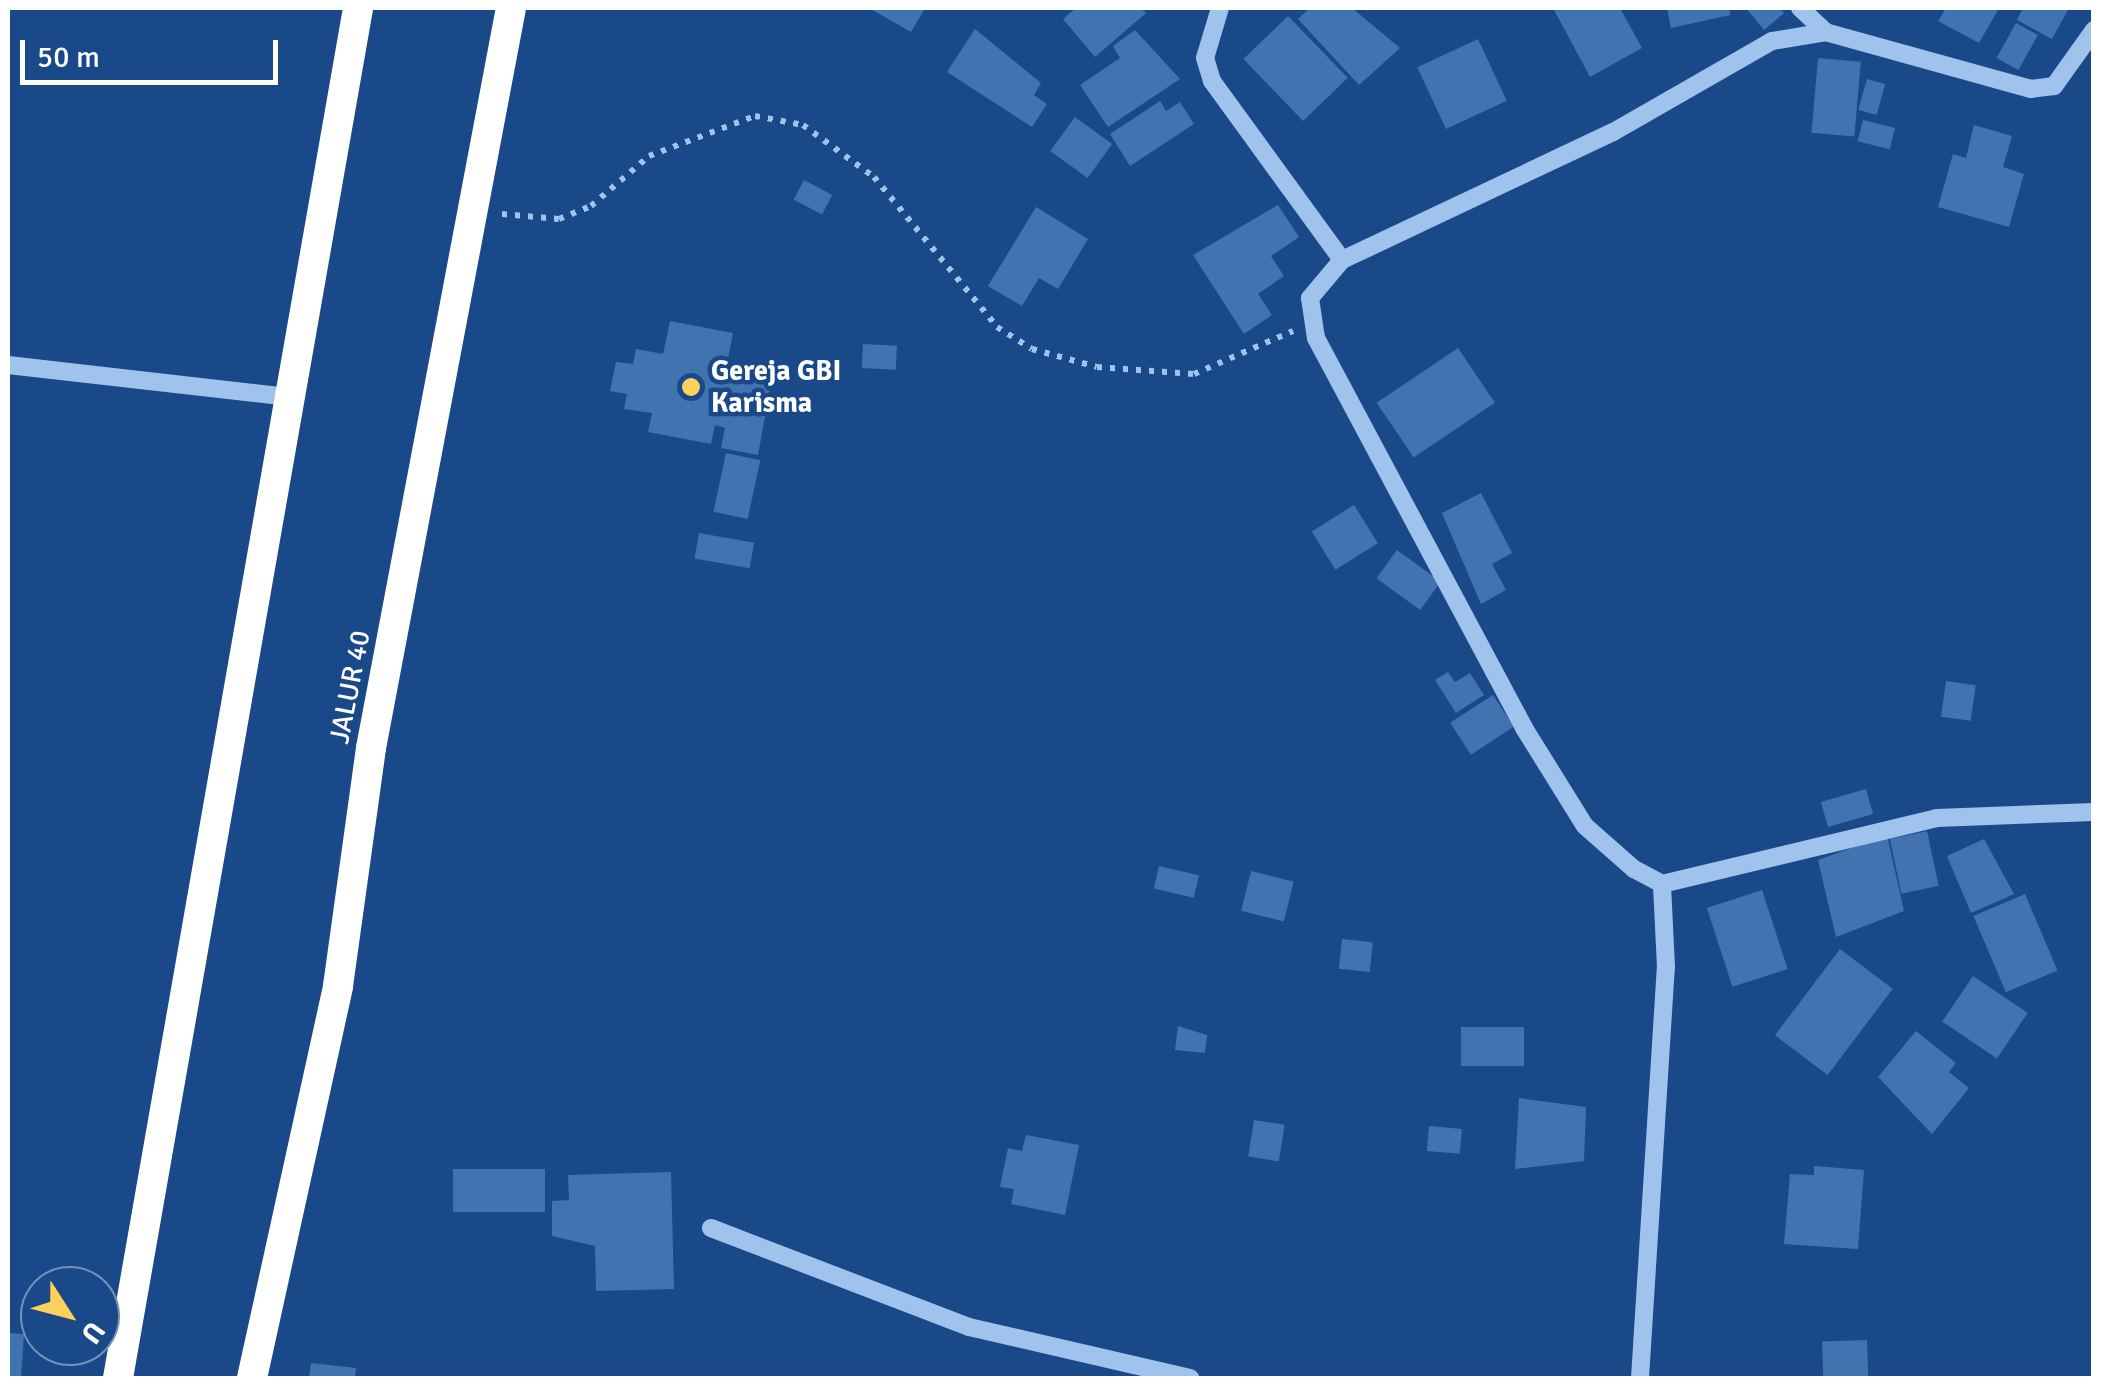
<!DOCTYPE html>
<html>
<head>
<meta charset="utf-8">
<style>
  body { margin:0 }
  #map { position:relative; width:2101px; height:1386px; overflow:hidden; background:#194988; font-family:Signika,sans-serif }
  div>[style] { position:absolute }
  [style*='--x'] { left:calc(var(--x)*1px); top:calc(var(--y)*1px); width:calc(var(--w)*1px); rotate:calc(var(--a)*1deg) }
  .building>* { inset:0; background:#4173b1; transform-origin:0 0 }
  .path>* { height:6px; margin-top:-3px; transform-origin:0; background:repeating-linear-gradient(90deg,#a0c3ed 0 5px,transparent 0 13px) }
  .minor>* { height:18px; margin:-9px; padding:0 9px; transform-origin:9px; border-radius:9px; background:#a0c3ed }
  .highway>* { height:30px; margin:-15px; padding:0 15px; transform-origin:15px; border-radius:15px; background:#fff }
  .dots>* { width:28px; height:28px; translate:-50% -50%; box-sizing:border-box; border:5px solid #194988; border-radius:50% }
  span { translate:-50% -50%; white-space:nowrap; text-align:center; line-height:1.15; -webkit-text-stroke:9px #194988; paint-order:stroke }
  .poi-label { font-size:28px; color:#fff; font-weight:700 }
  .left { translate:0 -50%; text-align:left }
  .street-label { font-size:28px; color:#fff }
  .frame { position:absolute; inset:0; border:10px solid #fff; pointer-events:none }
  .north { position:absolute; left:20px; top:1266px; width:100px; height:100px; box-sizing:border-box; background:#194988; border:2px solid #7592b8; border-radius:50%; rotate:126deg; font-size:28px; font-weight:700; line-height:40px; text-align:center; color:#fff }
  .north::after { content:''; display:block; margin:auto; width:35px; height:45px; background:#ffd05c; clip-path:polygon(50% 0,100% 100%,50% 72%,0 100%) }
  .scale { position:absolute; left:20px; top:40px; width:258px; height:45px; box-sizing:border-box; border:5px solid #fff; border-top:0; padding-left:12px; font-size:30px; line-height:35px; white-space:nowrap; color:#fff; -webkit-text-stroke:8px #194988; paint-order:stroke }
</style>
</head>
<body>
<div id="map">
  <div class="building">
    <div style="clip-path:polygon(869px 8px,925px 8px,911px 32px)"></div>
    <div style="clip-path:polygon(1076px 8px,1141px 8px,1146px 13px,1095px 57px,1063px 19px)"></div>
    <div style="clip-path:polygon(1310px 8px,1352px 8px,1400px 48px,1359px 85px,1298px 19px)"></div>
    <div style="clip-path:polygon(1553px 8px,1620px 8px,1642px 48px,1590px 77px)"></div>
    <div style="clip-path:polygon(1667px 8px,1729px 8px,1730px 15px,1671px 28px)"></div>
    <div style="clip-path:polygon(1746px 8px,1779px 8px,1784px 13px,1764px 30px)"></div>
    <div style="clip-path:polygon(1946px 8px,1999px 8px,1979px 43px,1938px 21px)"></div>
    <div style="clip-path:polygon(2023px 8px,2069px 8px,2052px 39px,2017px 20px)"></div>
    <div style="left:1288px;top:16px;width:86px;height:62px;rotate:46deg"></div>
    <div style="left:2016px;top:23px;width:25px;height:40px;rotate:29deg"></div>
    <div style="clip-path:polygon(975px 29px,1041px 83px,1034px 95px,1047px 104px,1032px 127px,947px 72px)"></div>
    <div style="clip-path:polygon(1135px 30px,1180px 79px,1108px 127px,1080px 85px,1120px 58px,1113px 46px)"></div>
    <div style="left:1478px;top:39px;width:68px;height:67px;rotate:65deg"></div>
    <div style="left:1818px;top:58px;width:43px;height:75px;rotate:5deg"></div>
    <div style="left:1867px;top:79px;width:19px;height:32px;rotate:16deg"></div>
    <div style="clip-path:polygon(1160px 101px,1166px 111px,1180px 102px,1194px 124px,1130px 166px,1110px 134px)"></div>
    <div style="left:1075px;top:117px;width:46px;height:42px;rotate:36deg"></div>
    <div style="left:1863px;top:120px;width:33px;height:22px;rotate:14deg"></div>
    <div style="clip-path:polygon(1974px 125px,2012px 136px,2003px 167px,2024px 174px,2009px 227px,1938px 207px,1953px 154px,1966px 158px)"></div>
    <div style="left:804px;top:180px;width:32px;height:22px;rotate:28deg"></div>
    <div style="clip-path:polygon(1278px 205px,1299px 237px,1271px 256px,1284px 276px,1258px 294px,1272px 315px,1244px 334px,1193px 255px)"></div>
    <div style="clip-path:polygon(1036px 207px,1088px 239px,1058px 289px,1039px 278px,1022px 306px,988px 286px)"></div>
    <div style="clip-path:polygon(670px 321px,733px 333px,725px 374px,771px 383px,758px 455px,721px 448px,725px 428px,715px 425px,711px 444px,648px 432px,652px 413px,624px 409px,627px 394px,610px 391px,616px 362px,633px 364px,636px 349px,663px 354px)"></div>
    <div style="left:863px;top:344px;width:34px;height:24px;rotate:3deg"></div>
    <div style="left:1458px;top:348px;width:66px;height:98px;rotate:56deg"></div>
    <div style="left:726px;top:453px;width:35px;height:60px;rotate:12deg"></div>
    <div style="clip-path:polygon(1481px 493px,1512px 553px,1492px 564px,1506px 590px,1481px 604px,1442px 513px)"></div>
    <div style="left:1354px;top:505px;width:45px;height:50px;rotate:58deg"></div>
    <div style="left:699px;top:533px;width:56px;height:26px;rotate:10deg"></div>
    <div style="left:1397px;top:550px;width:54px;height:35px;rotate:36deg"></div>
    <div style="clip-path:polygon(1448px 672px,1455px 682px,1470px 673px,1484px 695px,1456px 713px,1435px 680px)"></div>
    <div style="left:1946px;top:681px;width:30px;height:36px;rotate:8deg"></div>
    <div style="left:1493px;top:695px;width:38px;height:51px;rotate:57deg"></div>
    <div style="left:1866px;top:789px;width:26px;height:47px;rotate:74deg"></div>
    <div style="left:1927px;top:831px;width:56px;height:38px;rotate:78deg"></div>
    <div style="clip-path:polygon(1887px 835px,1904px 911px,1836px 937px,1818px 860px)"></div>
    <div style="clip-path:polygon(1984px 839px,2014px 894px,1971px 913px,1947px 856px)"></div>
    <div style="left:1159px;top:866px;width:41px;height:23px;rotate:13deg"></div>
    <div style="left:1251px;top:871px;width:44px;height:41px;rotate:14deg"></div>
    <div style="left:1762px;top:890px;width:83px;height:58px;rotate:72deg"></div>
    <div style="left:2025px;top:894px;width:83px;height:56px;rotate:67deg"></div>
    <div style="left:1342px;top:939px;width:31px;height:30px;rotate:6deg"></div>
    <div style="left:1840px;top:949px;width:66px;height:108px;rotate:37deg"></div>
    <div style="left:1973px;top:976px;width:66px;height:55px;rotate:34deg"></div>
    <div style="clip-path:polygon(1178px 1026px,1207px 1035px,1205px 1053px,1175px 1050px)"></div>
    <div style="left:1461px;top:1027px;width:63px;height:39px"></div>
    <div style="clip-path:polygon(1916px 1031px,1956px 1063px,1949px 1072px,1969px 1088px,1932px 1134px,1878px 1077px)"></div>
    <div style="clip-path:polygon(1519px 1098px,1586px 1107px,1584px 1161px,1515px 1169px)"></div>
    <div style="left:1254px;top:1120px;width:31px;height:37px;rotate:9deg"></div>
    <div style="left:1429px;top:1126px;width:33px;height:25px;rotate:5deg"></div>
    <div style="clip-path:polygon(1026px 1135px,1079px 1145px,1065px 1215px,1011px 1204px,1014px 1189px,1000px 1187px,1008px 1148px,1022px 1151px)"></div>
    <div style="clip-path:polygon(1814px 1166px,1864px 1170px,1858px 1249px,1784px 1244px,1790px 1174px,1814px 1175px)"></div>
    <div style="left:545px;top:1169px;width:43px;height:92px;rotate:90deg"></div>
    <div style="clip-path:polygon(671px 1172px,674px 1289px,596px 1291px,595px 1246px,552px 1236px,552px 1201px,569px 1200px,568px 1175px)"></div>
    <div style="clip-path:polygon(8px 1333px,24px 1334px,21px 1378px,8px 1378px)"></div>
    <div style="left:1867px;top:1340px;width:38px;height:45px;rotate:88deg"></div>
    <div style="clip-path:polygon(311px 1363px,356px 1368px,355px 1378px,309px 1378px)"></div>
  </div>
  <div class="path">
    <div style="--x:502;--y:214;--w:57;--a:5"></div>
    <div style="--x:559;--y:219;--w:35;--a:-22"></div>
    <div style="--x:591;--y:206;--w:77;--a:-40.8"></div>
    <div style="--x:649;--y:156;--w:113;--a:-20.7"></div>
    <div style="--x:755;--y:116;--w:49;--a:10.6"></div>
    <div style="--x:803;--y:125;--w:88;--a:36.2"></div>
    <div style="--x:874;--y:177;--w:194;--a:50.6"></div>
    <div style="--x:997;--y:327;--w:41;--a:32.2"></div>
    <div style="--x:1032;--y:349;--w:67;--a:15.5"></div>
    <div style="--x:1097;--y:367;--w:97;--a:4.1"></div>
    <div style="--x:1194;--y:374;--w:108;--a:-23.5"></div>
  </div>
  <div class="minor">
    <div style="--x:1220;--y:8;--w:52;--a:106.7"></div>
    <div style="--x:1205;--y:58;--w:24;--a:73"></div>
    <div style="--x:1212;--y:81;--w:221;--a:54"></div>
    <div style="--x:1800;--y:8;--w:35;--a:43"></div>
    <div style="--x:2094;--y:30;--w:69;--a:125.5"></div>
    <div style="--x:2054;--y:86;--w:23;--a:173"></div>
    <div style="--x:2031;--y:89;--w:213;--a:-164.5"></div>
    <div style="--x:1826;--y:32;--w:55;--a:170.5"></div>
    <div style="--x:1772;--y:41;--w:183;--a:150.2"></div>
    <div style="--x:1613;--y:132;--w:300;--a:154.7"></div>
    <div style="--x:1342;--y:260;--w:50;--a:130.1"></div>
    <div style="--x:1310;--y:298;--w:40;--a:81.5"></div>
    <div style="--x:1316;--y:338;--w:442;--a:61.9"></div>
    <div style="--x:1524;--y:728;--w:115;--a:58.1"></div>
    <div style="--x:1585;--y:826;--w:65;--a:41.3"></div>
    <div style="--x:1634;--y:869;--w:32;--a:28"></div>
    <div style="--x:1662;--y:884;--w:283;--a:-13.5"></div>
    <div style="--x:1937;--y:818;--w:157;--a:-2.2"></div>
    <div style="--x:8;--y:365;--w:282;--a:6.5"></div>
    <div style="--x:711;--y:1228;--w:276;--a:21"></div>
    <div style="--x:969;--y:1327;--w:227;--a:13"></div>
    <div style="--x:1640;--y:1378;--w:412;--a:-86.4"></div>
    <div style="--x:1666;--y:967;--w:83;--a:-92.8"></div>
  </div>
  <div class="highway">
    <div style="--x:118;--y:1378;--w:1391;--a:-80.06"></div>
    <div style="--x:252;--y:1378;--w:401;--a:-77.6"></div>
    <div style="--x:338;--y:986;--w:240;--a:-82.1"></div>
    <div style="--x:371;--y:748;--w:753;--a:-79.29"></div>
  </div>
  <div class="dots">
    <div style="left:691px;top:387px;background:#ffd05c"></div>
  </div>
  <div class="poi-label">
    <span class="left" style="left:711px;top:387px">Gereja GBI<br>Karisma</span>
  </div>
  <div class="street-label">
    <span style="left:350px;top:687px;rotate:-79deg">JALUR 40</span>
  </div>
  <div class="frame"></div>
  <div class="north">U</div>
  <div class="scale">50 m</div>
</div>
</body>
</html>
